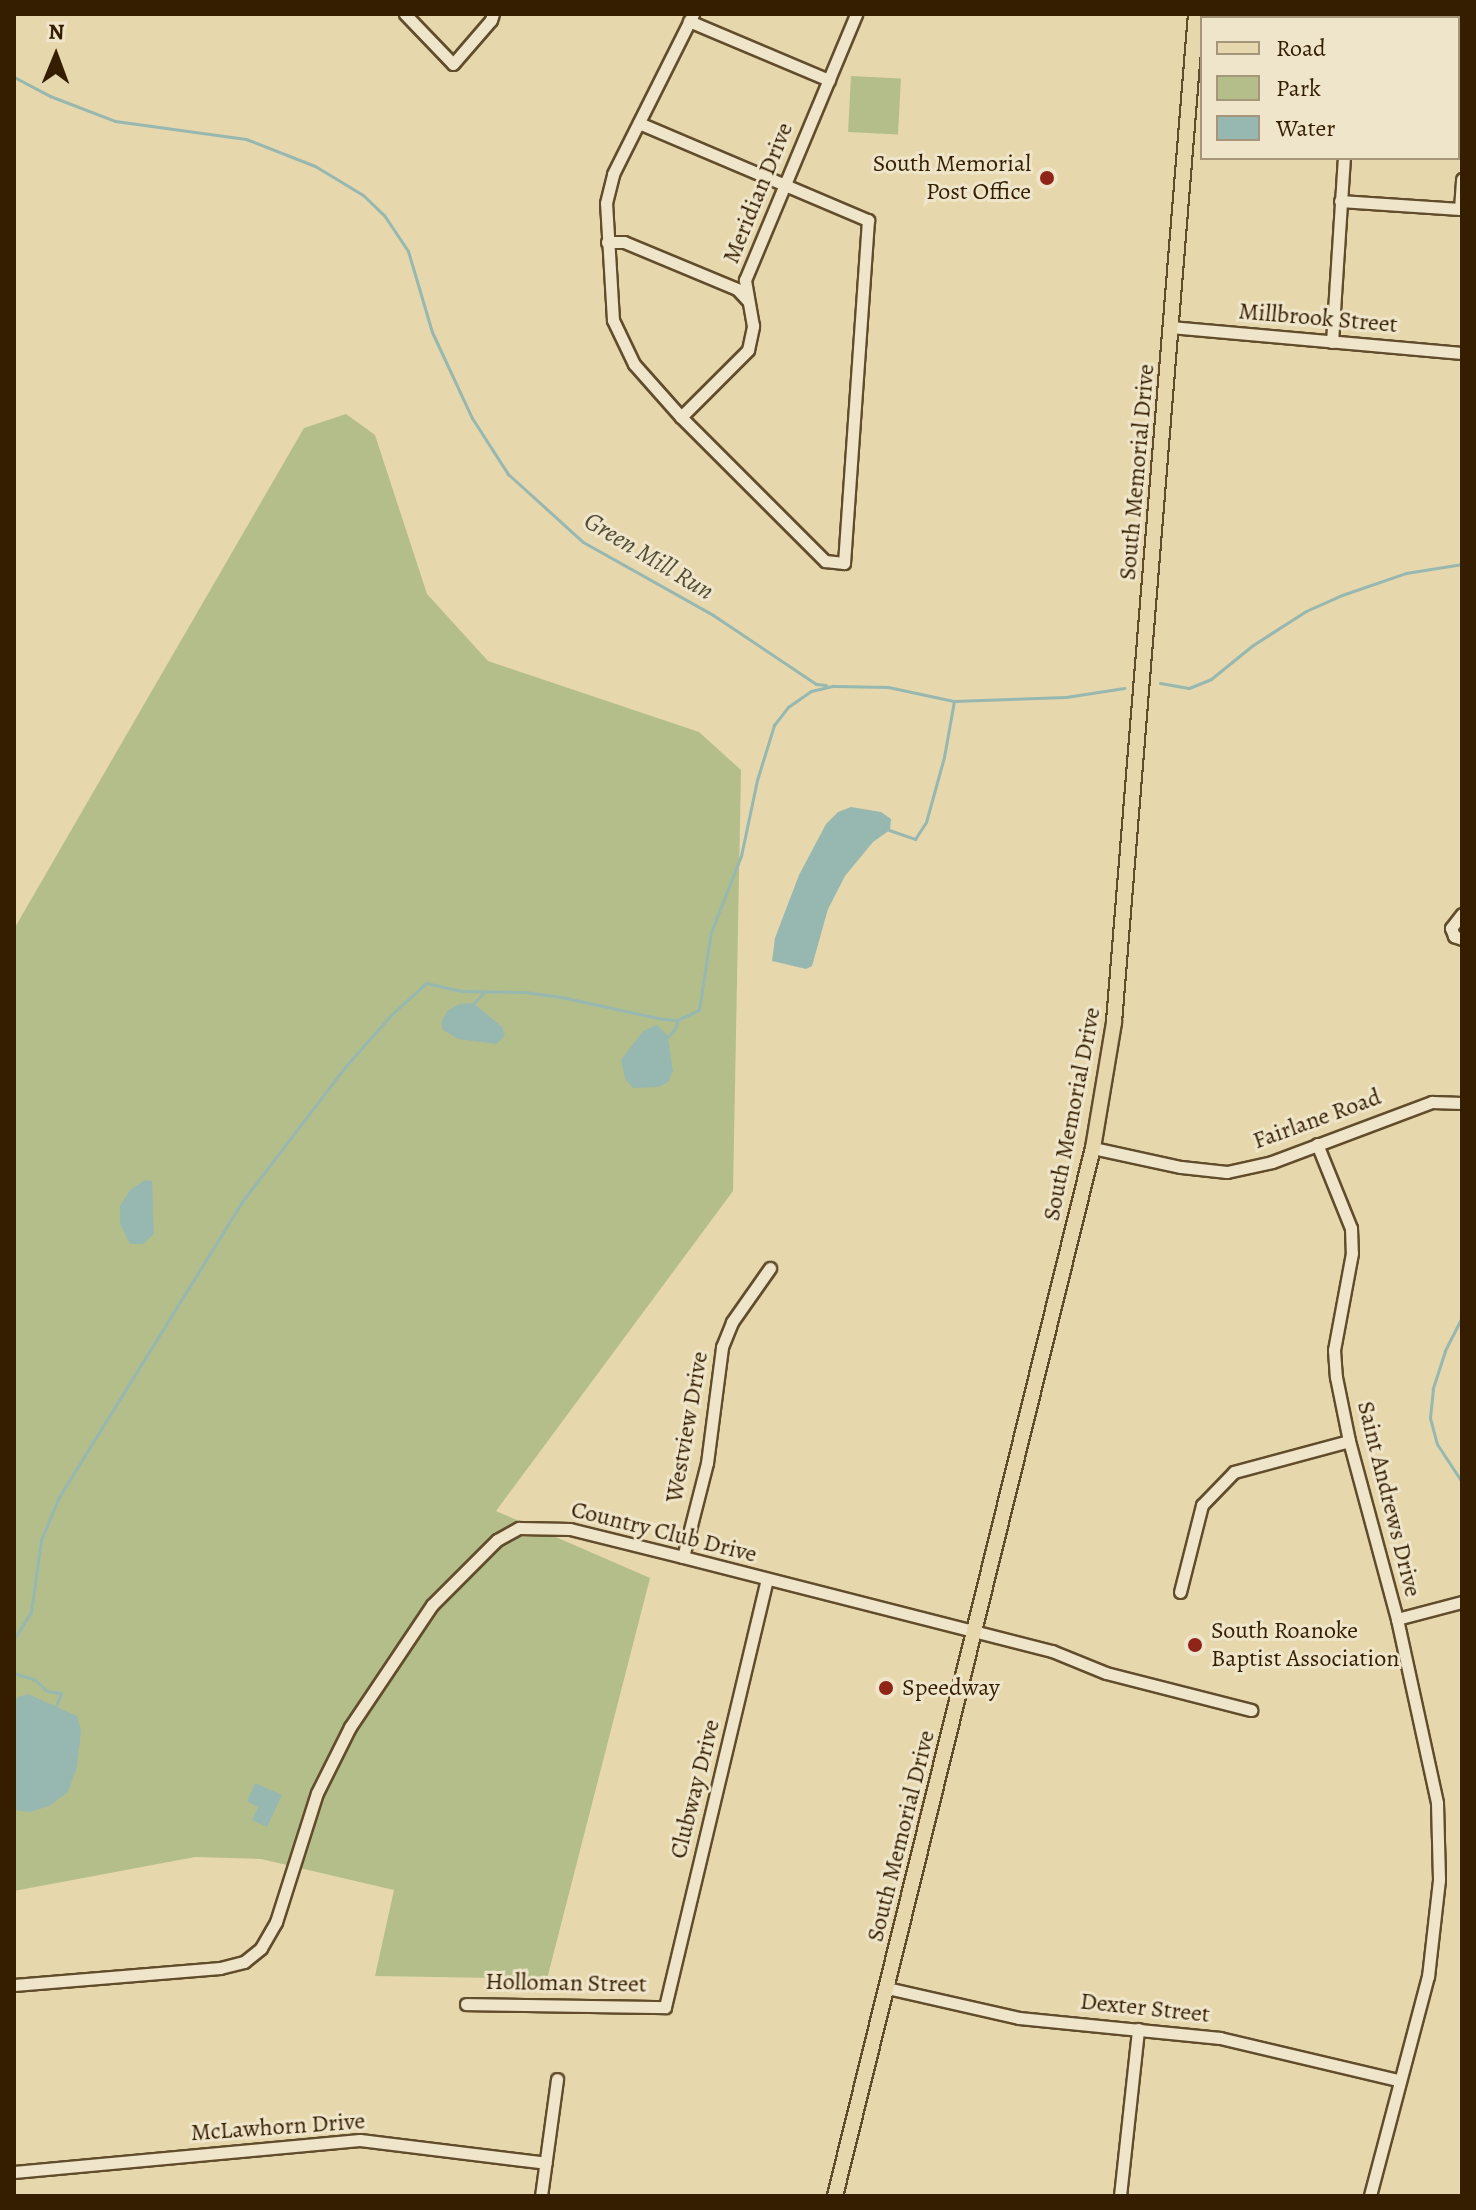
<!DOCTYPE html>
<html>
<head>
<meta charset="utf-8">
<style>
  body { margin:0 }
  #map { position:relative; width:1476px; height:2210px; overflow:hidden; background:#e6d7ad; font-family:Alegreya,serif }
  div>[style] { position:absolute }
  [style*='--x'] { left:calc(var(--x)*1px); top:calc(var(--y)*1px); width:calc(var(--w)*1px); rotate:calc(var(--a)*1deg) }
  .green>* { inset:0; background:#b4be8a; transform-origin:0 0 }
  .water>* { inset:0; background:#97b8b0 }
  .stream>* { height:3px; margin:-1.5px; padding:0 1.5px; transform-origin:1.5px; border-radius:1.5px; background:#97b8b0 }
  .roads { filter:drop-shadow(2px 0 #614c2b) drop-shadow(-2px 0 #614c2b) drop-shadow(0 2px #614c2b) drop-shadow(0 -2px #614c2b) }
  .minor>* { height:11px; margin:-5.5px; padding:0 5.5px; transform-origin:5.5px; border-radius:5.5px; background:#efe5ca }
  .major>* { height:14px; margin:-7px; padding:0 7px; transform-origin:7px; border-radius:7px; background:#e6d7ad }
  .dots>* { width:22px; height:22px; translate:-50% -50%; box-sizing:border-box; border:4px solid #efe5ca; border-radius:50% }
  span { translate:-50% -50%; white-space:nowrap; text-align:center; line-height:1.15; -webkit-text-stroke:6px #efe5ca; paint-order:stroke }
  .poi-label { font-size:24px; color:#351e00 }
  .right { translate:-100% -50%; text-align:right }
  .left { translate:0 -50%; text-align:left }
  .street-label { font-size:24px; color:#351e00 }
  .water-label { font-size:26px; color:#524c35; font-style:italic }
  .frame { position:absolute; inset:0; border:16px solid #351e00; pointer-events:none }
  .legend { position:absolute; left:1200px; top:16px; width:260px; height:144px; box-sizing:border-box; background:#efe5ca; border:2px solid #a59579; margin:0; padding:10px 14px; list-style:none; font-size:24px; color:#351e00 }
  .legend li { display:flex; align-items:center; gap:16px; height:40px }
  .legend b { width:40px; border:2px solid #a59579 }
  .north { position:absolute; left:16px; top:16px; width:80px; height:80px; -webkit-text-stroke:6px #efe5ca; paint-order:stroke; rotate:1deg; font-size:22px; font-weight:700; line-height:32px; text-align:center; color:#351e00 }
  .north::after { content:''; display:block; margin:auto; width:28px; height:36px; background:#351e00; clip-path:polygon(50% 0,100% 100%,50% 72%,0 100%) }
</style>
</head>
<body>
<div id="map">
  <div class="green">
    <div style="left:851px;top:76px;width:50px;height:56px;rotate:3deg"></div>
    <div style="clip-path:polygon(346px 414px,375px 435px,427px 594px,488px 661px,699px 732px,741px 770px,733px 1191px,496px 1511px,650px 1578px,547px 1979px,375px 1976px,394px 1890px,261px 1859px,195px 1857px,14px 1891px,14px 929px,304px 428px)"></div>
  </div>
  <div class="water">
    <div style="clip-path:polygon(851px 807px,881px 812px,891px 819px,890px 830px,873px 842px,845px 876px,828px 909px,812px 966px,806px 969px,772px 961px,775px 938px,799px 875px,826px 824px,838px 812px)"></div>
    <div style="clip-path:polygon(473px 1003px,502px 1027px,505px 1035px,497px 1044px,458px 1039px,443px 1030px,441px 1023px,447px 1011px,459px 1004px)"></div>
    <div style="clip-path:polygon(657px 1025px,668px 1036px,673px 1072px,668px 1082px,659px 1087px,633px 1088px,625px 1079px,621px 1060px,643px 1031px)"></div>
    <div style="clip-path:polygon(145px 1180px,152px 1181px,154px 1234px,143px 1244px,130px 1244px,120px 1224px,120px 1206px,130px 1190px)"></div>
    <div style="clip-path:polygon(28px 1694px,77px 1716px,81px 1730px,77px 1767px,68px 1792px,49px 1806px,30px 1812px,14px 1810px,14px 1703px,18px 1697px)"></div>
    <div style="clip-path:polygon(255px 1783px,282px 1795px,267px 1827px,252px 1820px,258px 1807px,247px 1801px)"></div>
  </div>
  <div class="stream">
    <div style="--x:14;--y:77;--w:41;--a:27.8"></div>
    <div style="--x:50;--y:96;--w:70;--a:21"></div>
    <div style="--x:115;--y:121;--w:132;--a:7.8"></div>
    <div style="--x:246;--y:139;--w:74;--a:21.4"></div>
    <div style="--x:315;--y:166;--w:56;--a:31.1"></div>
    <div style="--x:363;--y:195;--w:29;--a:44"></div>
    <div style="--x:384;--y:215;--w:43;--a:56.3"></div>
    <div style="--x:408;--y:251;--w:84;--a:73.5"></div>
    <div style="--x:432;--y:332;--w:95;--a:65.1"></div>
    <div style="--x:472;--y:418;--w:67;--a:57.3"></div>
    <div style="--x:508;--y:474;--w:101;--a:42.2"></div>
    <div style="--x:583;--y:542;--w:149;--a:29.3"></div>
    <div style="--x:713;--y:615;--w:124;--a:33.8"></div>
    <div style="--x:816;--y:684;--w:10;--a:6"></div>
    <div style="--x:1160;--y:683;--w:29;--a:10"></div>
    <div style="--x:1189;--y:688;--w:24;--a:-22"></div>
    <div style="--x:1211;--y:679;--w:54;--a:-39"></div>
    <div style="--x:1253;--y:645;--w:63;--a:-32.7"></div>
    <div style="--x:1306;--y:611;--w:39;--a:-24"></div>
    <div style="--x:1342;--y:595;--w:68;--a:-19"></div>
    <div style="--x:1406;--y:573;--w:57;--a:-9.1"></div>
    <div style="--x:834;--y:686;--w:54;--a:1.1"></div>
    <div style="--x:888;--y:687;--w:67;--a:12"></div>
    <div style="--x:954;--y:701;--w:112;--a:-2"></div>
    <div style="--x:1066;--y:697;--w:59;--a:-8.8"></div>
    <div style="--x:889;--y:830;--w:28;--a:19"></div>
    <div style="--x:915;--y:839;--w:20;--a:-57"></div>
    <div style="--x:926;--y:822;--w:67;--a:-74.5"></div>
    <div style="--x:944;--y:757;--w:57;--a:-79.9"></div>
    <div style="--x:473;--y:1004;--w:16;--a:-47"></div>
    <div style="--x:668;--y:1037;--w:13;--a:-51"></div>
    <div style="--x:676;--y:1027;--w:7;--a:-82"></div>
    <div style="--x:1462;--y:1317;--w:38;--a:117"></div>
    <div style="--x:1445;--y:1351;--w:40;--a:108"></div>
    <div style="--x:1433;--y:1389;--w:29;--a:96"></div>
    <div style="--x:1430;--y:1418;--w:27;--a:75"></div>
    <div style="--x:1437;--y:1444;--w:45;--a:56.7"></div>
    <div style="--x:14;--y:1639;--w:32;--a:-58"></div>
    <div style="--x:31;--y:1612;--w:73;--a:-82.1"></div>
    <div style="--x:41;--y:1540;--w:47;--a:-67.3"></div>
    <div style="--x:59;--y:1497;--w:346;--a:-58.2"></div>
    <div style="--x:241;--y:1203;--w:171;--a:-52.6"></div>
    <div style="--x:345;--y:1067;--w:69;--a:-48.5"></div>
    <div style="--x:391;--y:1015;--w:47;--a:-42.4"></div>
    <div style="--x:426;--y:983;--w:37;--a:13"></div>
    <div style="--x:462;--y:991;--w:63;--a:0.9"></div>
    <div style="--x:525;--y:992;--w:36;--a:8"></div>
    <div style="--x:561;--y:997;--w:104;--a:12.2"></div>
    <div style="--x:663;--y:1019;--w:14;--a:4"></div>
    <div style="--x:677;--y:1020;--w:24;--a:-24"></div>
    <div style="--x:699;--y:1010;--w:79;--a:-81.3"></div>
    <div style="--x:711;--y:932;--w:82;--a:-68.5"></div>
    <div style="--x:741;--y:856;--w:78;--a:-78.1"></div>
    <div style="--x:757;--y:780;--w:58;--a:-72.8"></div>
    <div style="--x:774;--y:725;--w:23;--a:-52"></div>
    <div style="--x:788;--y:707;--w:28;--a:-35"></div>
    <div style="--x:811;--y:691;--w:23;--a:-13"></div>
    <div style="--x:14;--y:1673;--w:22;--a:18"></div>
    <div style="--x:35;--y:1680;--w:16;--a:43"></div>
    <div style="--x:47;--y:1691;--w:14;--a:8"></div>
    <div style="--x:61;--y:1693;--w:14;--a:111"></div>
  </div>
  <div class="roads">
    <div class="minor">
      <div style="--x:405;--y:14;--w:69;--a:46.2"></div>
      <div style="--x:453;--y:64;--w:58;--a:-49.2"></div>
      <div style="--x:491;--y:20;--w:6;--a:-72"></div>
      <div style="--x:1356;--y:18;--w:4;--a:-76"></div>
      <div style="--x:689;--y:21;--w:152;--a:22.9"></div>
      <div style="--x:1458;--y:70;--w:5;--a:37"></div>
      <div style="--x:639;--y:123;--w:249;--a:23"></div>
      <div style="--x:868;--y:220;--w:344;--a:94"></div>
      <div style="--x:844;--y:563;--w:19;--a:-174"></div>
      <div style="--x:825;--y:561;--w:204;--a:-135"></div>
      <div style="--x:681;--y:417;--w:71;--a:-131.6"></div>
      <div style="--x:634;--y:364;--w:49;--a:-115.5"></div>
      <div style="--x:613;--y:320;--w:117;--a:-93.4"></div>
      <div style="--x:606;--y:203;--w:30;--a:-76"></div>
      <div style="--x:613;--y:174;--w:179;--a:-63.4"></div>
      <div style="--x:1340;--y:201;--w:120;--a:3.8"></div>
      <div style="--x:1460;--y:209;--w:30;--a:-86"></div>
      <div style="--x:607;--y:242;--w:17;--a:0"></div>
      <div style="--x:624;--y:242;--w:122;--a:22.6"></div>
      <div style="--x:737;--y:289;--w:16;--a:47"></div>
      <div style="--x:1170;--y:327;--w:293;--a:5.1"></div>
      <div style="--x:1332;--y:342;--w:184;--a:-86.3"></div>
      <div style="--x:681;--y:417;--w:95;--a:-45"></div>
      <div style="--x:748;--y:350;--w:25;--a:-78"></div>
      <div style="--x:753;--y:326;--w:47;--a:-99.9"></div>
      <div style="--x:745;--y:280;--w:288;--a:-67.3"></div>
      <div style="--x:1462;--y:914;--w:18;--a:128"></div>
      <div style="--x:1451;--y:928;--w:9;--a:69"></div>
      <div style="--x:1454;--y:936;--w:9;--a:21"></div>
      <div style="--x:1317;--y:1144;--w:91;--a:68"></div>
      <div style="--x:1351;--y:1228;--w:25;--a:88"></div>
      <div style="--x:1352;--y:1253;--w:99;--a:100.5"></div>
      <div style="--x:1334;--y:1350;--w:27;--a:86"></div>
      <div style="--x:1336;--y:1377;--w:65;--a:78.5"></div>
      <div style="--x:1349;--y:1441;--w:184;--a:74.9"></div>
      <div style="--x:1397;--y:1619;--w:188;--a:77.7"></div>
      <div style="--x:1437;--y:1803;--w:77;--a:88.5"></div>
      <div style="--x:1439;--y:1880;--w:97;--a:96.5"></div>
      <div style="--x:1428;--y:1976;--w:228;--a:104.8"></div>
      <div style="--x:1093;--y:1148;--w:90;--a:12.2"></div>
      <div style="--x:1181;--y:1167;--w:46;--a:6.2"></div>
      <div style="--x:1227;--y:1172;--w:46;--a:-12.5"></div>
      <div style="--x:1272;--y:1162;--w:171;--a:-20.6"></div>
      <div style="--x:1432;--y:1102;--w:30;--a:2"></div>
      <div style="--x:683;--y:1557;--w:97;--a:-75.7"></div>
      <div style="--x:707;--y:1463;--w:117;--a:-82.6"></div>
      <div style="--x:722;--y:1347;--w:27;--a:-68"></div>
      <div style="--x:732;--y:1322;--w:66;--a:-54.9"></div>
      <div style="--x:1180;--y:1592;--w:90;--a:-75.8"></div>
      <div style="--x:1202;--y:1505;--w:46;--a:-45.9"></div>
      <div style="--x:1234;--y:1472;--w:119;--a:-15.1"></div>
      <div style="--x:1397;--y:1619;--w:67;--a:-14.7"></div>
      <div style="--x:14;--y:1985;--w:207;--a:-4.7"></div>
      <div style="--x:220;--y:1968;--w:25;--a:-14"></div>
      <div style="--x:244;--y:1962;--w:22;--a:-39"></div>
      <div style="--x:261;--y:1948;--w:30;--a:-60"></div>
      <div style="--x:276;--y:1922;--w:135;--a:-72.4"></div>
      <div style="--x:317;--y:1793;--w:74;--a:-63.4"></div>
      <div style="--x:350;--y:1727;--w:147;--a:-56.1"></div>
      <div style="--x:432;--y:1605;--w:92;--a:-45"></div>
      <div style="--x:497;--y:1540;--w:25;--a:-29"></div>
      <div style="--x:519;--y:1528;--w:51;--a:1.1"></div>
      <div style="--x:570;--y:1529;--w:116;--a:13.9"></div>
      <div style="--x:683;--y:1557;--w:381;--a:14.3"></div>
      <div style="--x:1052;--y:1651;--w:58;--a:22.2"></div>
      <div style="--x:1106;--y:1673;--w:150;--a:14.3"></div>
      <div style="--x:887;--y:1988;--w:135;--a:12.8"></div>
      <div style="--x:1019;--y:2018;--w:202;--a:5.7"></div>
      <div style="--x:1220;--y:2038;--w:183;--a:13.3"></div>
      <div style="--x:466;--y:2004;--w:199;--a:0.9"></div>
      <div style="--x:665;--y:2007;--w:439;--a:-76.6"></div>
      <div style="--x:14;--y:2172;--w:347;--a:-5.3"></div>
      <div style="--x:360;--y:2140;--w:187;--a:7"></div>
      <div style="--x:541;--y:2196;--w:118;--a:-82.2"></div>
      <div style="--x:1120;--y:2196;--w:168;--a:-83.8"></div>
    </div>
    <div class="major">
      <div style="--x:835;--y:2196;--w:1079;--a:-76.17"></div>
      <div style="--x:1093;--y:1148;--w:128;--a:-80.5"></div>
      <div style="--x:1114;--y:1022;--w:1011;--a:-85.35"></div>
    </div>
  </div>
  <div class="dots">
    <div style="left:1047px;top:178px;background:#8f2418"></div>
    <div style="left:1195px;top:1645px;background:#8f2418"></div>
    <div style="left:886px;top:1688px;background:#8f2418"></div>
  </div>
  <div class="poi-label">
    <span class="right" style="left:1031px;top:178px">South Memorial<br>Post Office</span>
    <span class="left" style="left:1211px;top:1645px">South Roanoke<br>Baptist Association</span>
    <span class="left" style="left:902px;top:1688px">Speedway</span>
  </div>
  <div class="street-label">
    <span style="left:758px;top:193px;rotate:-68deg">Meridian Drive</span>
    <span style="left:1318px;top:318px;rotate:5deg">Millbrook Street</span>
    <span style="left:1137px;top:472px;rotate:-85deg">South Memorial Drive</span>
    <span style="left:1072px;top:1114px;rotate:-79deg">South Memorial Drive</span>
    <span style="left:1317px;top:1119px;rotate:-20deg">Fairlane Road</span>
    <span style="left:687px;top:1427px;rotate:-80deg">Westview Drive</span>
    <span style="left:1389px;top:1499px;rotate:76deg">Saint Andrews Drive</span>
    <span style="left:664px;top:1532px;rotate:14deg">Country Club Drive</span>
    <span style="left:695px;top:1789px;rotate:-76deg">Clubway Drive</span>
    <span style="left:901px;top:1836px;rotate:-76deg">South Memorial Drive</span>
    <span style="left:566px;top:1983px;rotate:1deg">Holloman Street</span>
    <span style="left:1145px;top:2008px;rotate:6deg">Dexter Street</span>
    <span style="left:278px;top:2127px;rotate:-4deg">McLawhorn Drive</span>
  </div>
  <div class="water-label">
    <span style="left:649px;top:556px;rotate:31deg">Green Mill Run</span>
  </div>
  <div class="frame"></div>
  <ul class="legend">
  <li><b style="height:10px;background:#e6d7ad"></b>Road</li>
  <li><b style="height:22px;background:#b4be8a"></b>Park</li>
  <li><b style="height:22px;background:#97b8b0"></b>Water</li>
  </ul>
  <div class="north">N</div>
</div>
</body>
</html>
